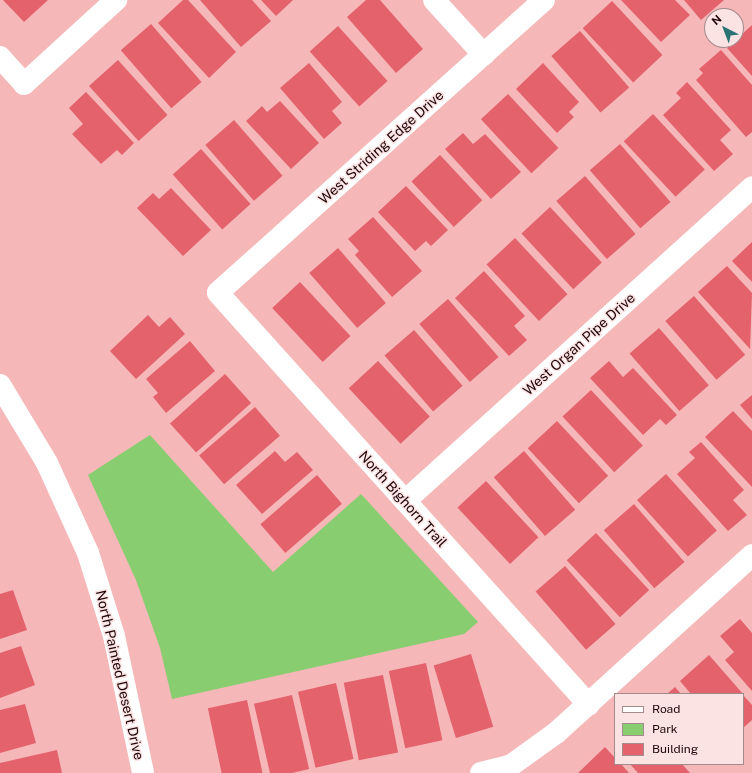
<!DOCTYPE html>
<html>
<head>
<meta charset="utf-8">
<style>
  body { margin:0 }
  #map { position:relative; width:752px; height:773px; overflow:hidden; background:#f6b7b8; font-family:"Public Sans",sans-serif }
  div>[style] { position:absolute }
  [style*='--x'] { left:calc(var(--x)*1px); top:calc(var(--y)*1px); width:calc(var(--w)*1px); rotate:calc(var(--a)*1deg) }
  .green>* { inset:0; background:#88cd6f }
  .building>* { inset:0; background:#e3626c; transform-origin:0 0 }
  .minor>* { height:22px; margin:-11px; padding:0 11px; transform-origin:11px; border-radius:11px; background:#fff }
  span { translate:-50% -50%; white-space:nowrap; text-align:center; line-height:1.15; -webkit-text-stroke:3px #fce3e3; paint-order:stroke }
  .street-label { font-size:14px; color:#1d0406 }
  .legend { position:absolute; left:614px; top:693px; width:130px; height:72px; box-sizing:border-box; background:#fce3e3; border:1px solid #a38a8b; margin:0; padding:5px 7px; list-style:none; font-size:12px; color:#1d0406 }
  .legend li { display:flex; align-items:center; gap:8px; height:20px }
  .legend b { width:20px; border:1px solid #a38a8b }
  .north { position:absolute; left:704px; top:8px; width:40px; height:40px; box-sizing:border-box; background:#fce3e3; border:1px solid #a38a8b; border-radius:50%; rotate:318deg; font-size:11px; font-weight:700; line-height:16px; text-align:center; color:#1d0406 }
  .north::after { content:''; display:block; margin:auto; width:14px; height:18px; background:#297375; clip-path:polygon(50% 0,100% 100%,50% 72%,0 100%) }
</style>
</head>
<body>
<div id="map">
  <div class="green">
    <div style="clip-path:polygon(150px 435px,273px 572px,361px 494px,478px 622px,464px 634px,172px 699px,160px 648px,136px 580px,88px 475px)"></div>
  </div>
  <div class="building">
    <div style="clip-path:polygon(3px 0,48px 0,24px 22px)"></div>
    <div style="clip-path:polygon(183px 0,188px 0,236px 52px,209px 78px,158px 23px)"></div>
    <div style="clip-path:polygon(200px 0,252px 0,271px 21px,241px 47px)"></div>
    <div style="clip-path:polygon(261px 0,293px 0,276px 16px)"></div>
    <div style="clip-path:polygon(366px 0,380px 0,423px 49px,396px 73px,347px 17px)"></div>
    <div style="clip-path:polygon(621px 0,675px 0,690px 15px,661px 42px)"></div>
    <div style="clip-path:polygon(684px 0,724px 0,701px 20px)"></div>
    <div style="left:612px;top:1px;width:74px;height:40px;rotate:47deg"></div>
    <div style="left:151px;top:24px;width:77px;height:40px;rotate:49deg"></div>
    <div style="clip-path:polygon(752px 25px,752px 76px,727px 48px)"></div>
    <div style="left:338px;top:26px;width:74px;height:38px;rotate:48deg"></div>
    <div style="left:580px;top:31px;width:75px;height:38px;rotate:49deg"></div>
    <div style="clip-path:polygon(721px 50px,752px 85px,752px 132px,746px 137px,696px 80px,703px 73px,699px 69px)"></div>
    <div style="left:118px;top:60px;width:74px;height:39px;rotate:48deg"></div>
    <div style="clip-path:polygon(309px 63px,342px 102px,332px 111px,342px 123px,324px 139px,280px 88px)"></div>
    <div style="clip-path:polygon(543px 63px,579px 102px,569px 112px,574px 117px,557px 133px,516px 89px)"></div>
    <div style="clip-path:polygon(687px 82px,731px 130px,720px 140px,733px 154px,714px 171px,663px 115px,681px 98px,676px 93px)"></div>
    <div style="clip-path:polygon(86px 92px,134px 143px,122px 155px,117px 150px,101px 164px,72px 134px,83px 124px,69px 108px)"></div>
    <div style="left:508px;top:94px;width:74px;height:37px;rotate:47deg"></div>
    <div style="clip-path:polygon(280px 101px,319px 143px,291px 169px,246px 121px,262px 106px,267px 112px)"></div>
    <div style="left:653px;top:114px;width:76px;height:40px;rotate:47deg"></div>
    <div style="left:234px;top:120px;width:74px;height:38px;rotate:49deg"></div>
    <div style="clip-path:polygon(463px 133px,473px 144px,485px 134px,521px 172px,491px 199px,445px 149px)"></div>
    <div style="left:620px;top:144px;width:77px;height:40px;rotate:49deg"></div>
    <div style="left:201px;top:149px;width:74px;height:38px;rotate:48deg"></div>
    <div style="left:440px;top:155px;width:62px;height:39px;rotate:47deg"></div>
    <div style="left:585px;top:176px;width:77px;height:38px;rotate:49deg"></div>
    <div style="clip-path:polygon(406px 186px,448px 230px,431px 246px,426px 241px,415px 251px,378px 212px)"></div>
    <div style="clip-path:polygon(171px 188px,211px 230px,183px 256px,137px 208px,153px 193px,159px 199px)"></div>
    <div style="left:550px;top:207px;width:76px;height:39px;rotate:47deg"></div>
    <div style="clip-path:polygon(373px 217px,422px 271px,392px 297px,355px 255px,359px 251px,348px 239px)"></div>
    <div style="left:515px;top:238px;width:77px;height:39px;rotate:47deg"></div>
    <div style="clip-path:polygon(752px 242px,752px 282px,732px 261px)"></div>
    <div style="left:338px;top:248px;width:73px;height:38px;rotate:49deg"></div>
    <div style="clip-path:polygon(727px 266px,752px 293px,750px 349px,698px 292px)"></div>
    <div style="clip-path:polygon(484px 271px,525px 316px,514px 326px,527px 340px,509px 356px,455px 298px)"></div>
    <div style="left:300px;top:282px;width:74px;height:38px;rotate:47deg"></div>
    <div style="left:694px;top:296px;width:78px;height:38px;rotate:49deg"></div>
    <div style="left:448px;top:299px;width:77px;height:38px;rotate:49deg"></div>
    <div style="clip-path:polygon(148px 315px,159px 327px,170px 317px,185px 334px,136px 379px,110px 351px)"></div>
    <div style="left:659px;top:328px;width:76px;height:39px;rotate:49deg"></div>
    <div style="left:414px;top:330px;width:74px;height:39px;rotate:49deg"></div>
    <div style="clip-path:polygon(190px 341px,215px 371px,166px 413px,153px 397px,158px 393px,146px 379px)"></div>
    <div style="left:378px;top:361px;width:76px;height:40px;rotate:47deg"></div>
    <div style="clip-path:polygon(609px 361px,623px 377px,633px 368px,677px 415px,666px 425px,660px 419px,643px 435px,590px 378px)"></div>
    <div style="left:225px;top:374px;width:39px;height:74px;rotate:48deg"></div>
    <div style="left:591px;top:390px;width:76px;height:39px;rotate:47deg"></div>
    <div style="clip-path:polygon(752px 395px,752px 419px,740px 405px)"></div>
    <div style="left:255px;top:407px;width:38px;height:74px;rotate:49deg"></div>
    <div style="clip-path:polygon(733px 411px,752px 431px,752px 487px,705px 437px)"></div>
    <div style="left:557px;top:421px;width:75px;height:40px;rotate:47deg"></div>
    <div style="clip-path:polygon(701px 442px,744px 490px,733px 500px,747px 515px,728px 531px,677px 474px,695px 458px,689px 452px)"></div>
    <div style="clip-path:polygon(275px 451px,285px 462px,297px 452px,313px 470px,262px 514px,236px 485px)"></div>
    <div style="left:524px;top:451px;width:78px;height:40px;rotate:49deg"></div>
    <div style="left:666px;top:474px;width:76px;height:39px;rotate:48deg"></div>
    <div style="left:317px;top:475px;width:38px;height:75px;rotate:49deg"></div>
    <div style="left:486px;top:481px;width:77px;height:39px;rotate:47deg"></div>
    <div style="left:634px;top:504px;width:77px;height:40px;rotate:49deg"></div>
    <div style="left:596px;top:533px;width:78px;height:40px;rotate:47deg"></div>
    <div style="left:565px;top:566px;width:77px;height:39px;rotate:49deg"></div>
    <div style="clip-path:polygon(13px 590px,27px 630px,0 639px,0 594px)"></div>
    <div style="clip-path:polygon(740px 619px,752px 633px,752px 691px,725px 660px,734px 652px,720px 636px)"></div>
    <div style="clip-path:polygon(21px 646px,35px 685px,0 698px,0 653px)"></div>
    <div style="left:471px;top:654px;width:76px;height:39px;rotate:73deg"></div>
    <div style="clip-path:polygon(709px 655px,743px 694px,691px 694px,680px 681px)"></div>
    <div style="left:426px;top:663px;width:79px;height:38px;rotate:78deg"></div>
    <div style="left:383px;top:675px;width:79px;height:40px;rotate:79deg"></div>
    <div style="left:336px;top:683px;width:78px;height:39px;rotate:77deg"></div>
    <div style="clip-path:polygon(675px 687px,681px 694px,667px 694px)"></div>
    <div style="left:292px;top:695px;width:76px;height:39px;rotate:77deg"></div>
    <div style="clip-path:polygon(743px 695px,752px 705px,752px 720px,743px 728px)"></div>
    <div style="left:247px;top:700px;width:75px;height:40px;rotate:78deg"></div>
    <div style="clip-path:polygon(25px 704px,36px 743px,0 753px,0 710px)"></div>
    <div style="clip-path:polygon(605px 747px,615px 758px,615px 764px,621px 764px,629px 773px,578px 773px)"></div>
    <div style="clip-path:polygon(57px 750px,62px 773px,0 773px,0 763px)"></div>
    <div style="clip-path:polygon(630px 764px,682px 764px,690px 773px,638px 773px)"></div>
  </div>
  <div class="minor">
    <div style="--x:434;--y:0;--w:74;--a:47.7"></div>
    <div style="--x:544;--y:0;--w:438;--a:138.1"></div>
    <div style="--x:218;--y:293;--w:554;--a:48"></div>
    <div style="--x:0;--y:57;--w:36;--a:48"></div>
    <div style="--x:24;--y:84;--w:125;--a:-42.4"></div>
    <div style="--x:0;--y:385;--w:91;--a:58.9"></div>
    <div style="--x:47;--y:463;--w:99;--a:65.5"></div>
    <div style="--x:88;--y:553;--w:87;--a:72.6"></div>
    <div style="--x:114;--y:636;--w:140;--a:78"></div>
    <div style="--x:405;--y:501;--w:468;--a:-42.1"></div>
    <div style="--x:481;--y:773;--w:30;--a:-14"></div>
    <div style="--x:510;--y:766;--w:57;--a:-35.7"></div>
    <div style="--x:556;--y:733;--w:265;--a:-42.2"></div>
  </div>
  <div class="street-label">
    <span style="left:381px;top:147px;rotate:-42deg">West Striding Edge Drive</span>
    <span style="left:579px;top:344px;rotate:-42deg">West Organ Pipe Drive</span>
    <span style="left:403px;top:499px;rotate:48deg">North Bighorn Trail</span>
    <span style="left:120px;top:675px;rotate:77deg">North Painted Desert Drive</span>
  </div>
  <ul class="legend">
  <li><b style="height:5px;background:#fff"></b>Road</li>
  <li><b style="height:11px;background:#88cd6f"></b>Park</li>
  <li><b style="height:11px;background:#e3626c"></b>Building</li>
  </ul>
  <div class="north">N</div>
</div>
</body>
</html>
